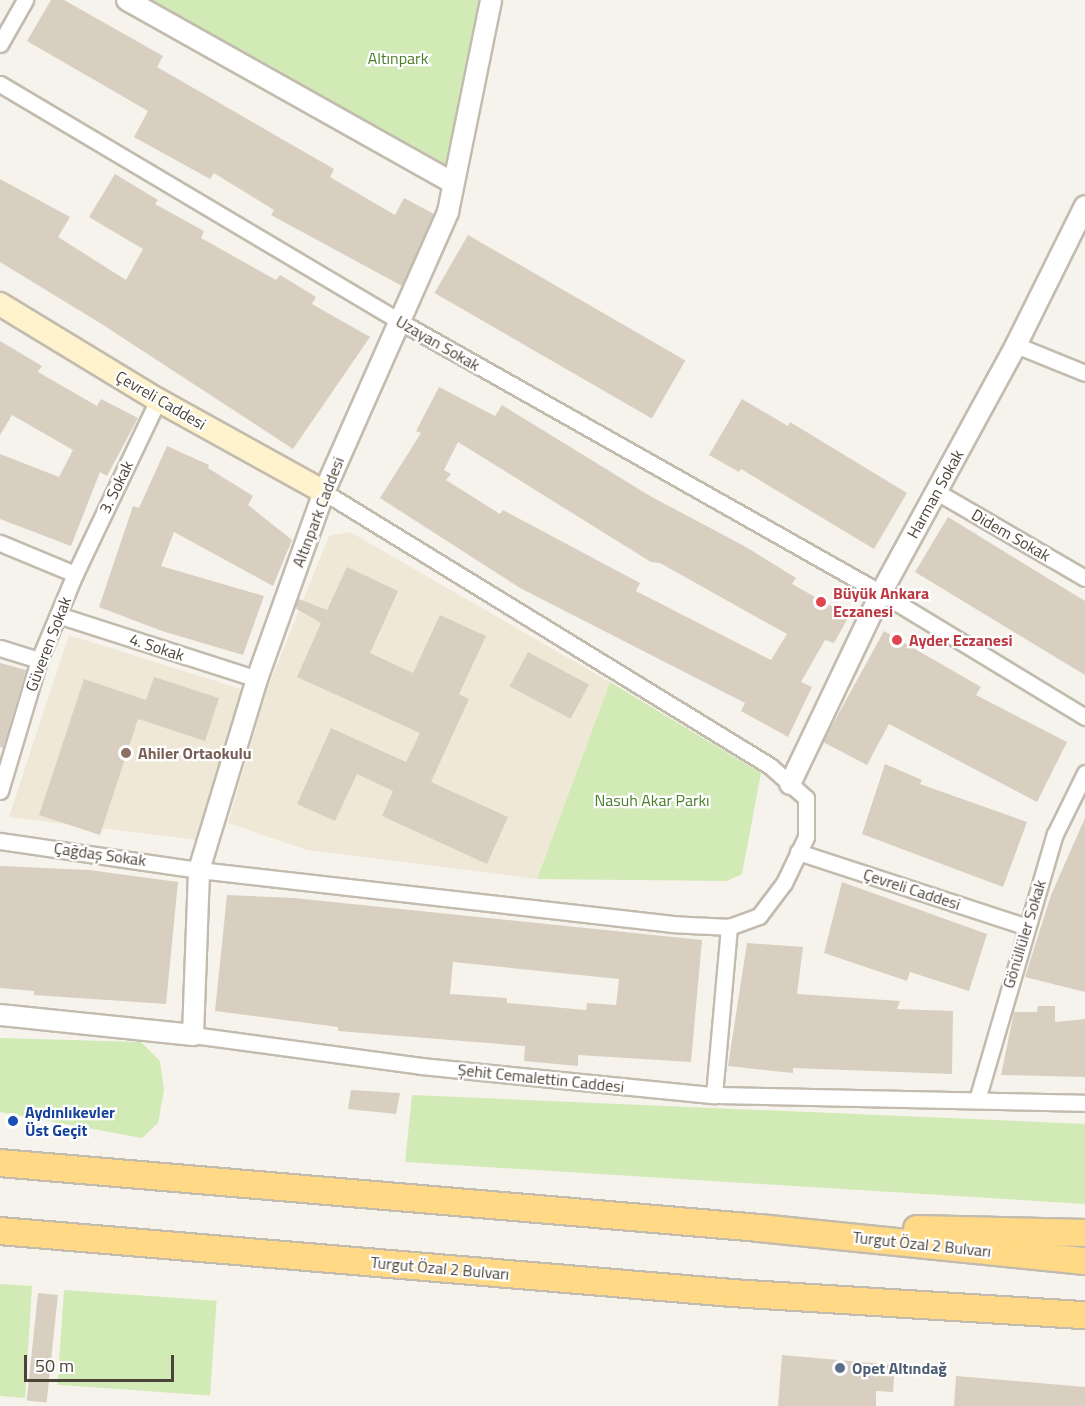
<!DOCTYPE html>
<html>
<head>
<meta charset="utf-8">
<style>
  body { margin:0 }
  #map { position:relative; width:1085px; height:1406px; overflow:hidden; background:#f6f3ec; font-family:"Titillium Web",sans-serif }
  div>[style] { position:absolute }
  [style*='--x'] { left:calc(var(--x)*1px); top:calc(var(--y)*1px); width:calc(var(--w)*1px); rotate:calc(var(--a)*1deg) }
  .education>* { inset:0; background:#efe8d6 }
  .green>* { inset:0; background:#d2eab5; transform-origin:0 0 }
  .building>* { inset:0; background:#d8cfc1; transform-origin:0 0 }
  .roads { filter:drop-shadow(2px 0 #c2bbae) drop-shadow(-2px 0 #c2bbae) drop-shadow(0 2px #c2bbae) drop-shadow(0 -2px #c2bbae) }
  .minor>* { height:15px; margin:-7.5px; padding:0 7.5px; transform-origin:7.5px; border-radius:7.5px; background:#fff }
  .tertiary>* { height:20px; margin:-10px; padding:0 10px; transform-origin:10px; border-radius:10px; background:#fff }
  .secondary>* { height:22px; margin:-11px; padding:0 11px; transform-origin:11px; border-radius:11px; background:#fff3cd }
  .trunk>* { height:26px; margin:-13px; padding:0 13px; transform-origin:13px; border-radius:13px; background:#ffd985 }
  .dots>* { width:16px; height:16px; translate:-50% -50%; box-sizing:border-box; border:3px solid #fff; border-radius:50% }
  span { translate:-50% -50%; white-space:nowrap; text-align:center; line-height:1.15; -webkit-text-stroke:4.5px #fff; paint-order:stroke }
  .park-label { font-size:16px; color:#4a7f2a }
  .street-label { font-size:16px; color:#4b4439 }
  .health-label { font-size:16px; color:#be3a42; font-weight:700 }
  .left { translate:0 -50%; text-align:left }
  .education-label { font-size:16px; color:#785e54; font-weight:700 }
  .transit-label { font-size:16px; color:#164399; font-weight:700 }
  .service-label { font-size:16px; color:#4e5e75; font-weight:700 }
  .scale { position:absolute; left:24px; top:1355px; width:150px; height:27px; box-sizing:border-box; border:3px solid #4b4439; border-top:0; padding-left:8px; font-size:18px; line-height:21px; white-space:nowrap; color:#4b4439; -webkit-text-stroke:4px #fff; paint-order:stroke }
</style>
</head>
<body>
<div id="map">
  <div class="education">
    <div style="clip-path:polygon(350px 532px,610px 682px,537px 879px,307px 850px,228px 823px,267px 690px,329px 536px)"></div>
    <div style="clip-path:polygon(69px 635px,241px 689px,198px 840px,9px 817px)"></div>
  </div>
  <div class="green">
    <div style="clip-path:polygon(127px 0,491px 0,453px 183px)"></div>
    <div style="clip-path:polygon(610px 682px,761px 773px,742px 874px,727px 881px,537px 879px)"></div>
    <div style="clip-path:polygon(0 1038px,141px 1042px,160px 1061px,164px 1090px,158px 1123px,142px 1138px,0 1112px)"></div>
    <div style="clip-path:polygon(412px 1095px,1085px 1124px,1085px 1204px,405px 1162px)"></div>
    <div style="clip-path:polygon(0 1284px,32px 1286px,25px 1398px,0 1396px)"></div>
    <div style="left:64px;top:1290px;width:153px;height:95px;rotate:4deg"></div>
  </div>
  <div class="building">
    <div style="clip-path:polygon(51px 0,64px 0,163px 56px,157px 67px,334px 169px,330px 177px,395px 215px,404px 198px,434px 214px,402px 286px,271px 215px,274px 210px,214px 173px,210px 179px,134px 137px,148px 111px,27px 41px)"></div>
    <div style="clip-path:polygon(115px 174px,158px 200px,155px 204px,204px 231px,201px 238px,276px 280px,280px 275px,316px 297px,312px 304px,370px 337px,293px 449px,100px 323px,0 262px,0 179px,70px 217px,58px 237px,126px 280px,143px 249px,89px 217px)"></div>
    <div style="left:468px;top:235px;width:251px;height:67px;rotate:30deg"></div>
    <div style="clip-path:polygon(0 341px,42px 366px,38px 372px,97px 406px,101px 399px,138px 418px,107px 476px,100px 472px,71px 546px,0 519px,0 454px,59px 477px,73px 450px,12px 415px,0 435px)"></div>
    <div style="clip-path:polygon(evenodd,439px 387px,495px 416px,502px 405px,650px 496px,746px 547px,796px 578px,792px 584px,849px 616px,834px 643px,825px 640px,801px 682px,812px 687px,788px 737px,741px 711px,745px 703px,520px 588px,380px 498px,421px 433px,416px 431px,439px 387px,458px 442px,651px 562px,660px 563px,787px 634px,771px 660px,636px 591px,640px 583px,503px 510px,500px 514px,446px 480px,451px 474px,444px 470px,458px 442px)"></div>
    <div style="clip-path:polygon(742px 399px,788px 426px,790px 422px,907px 493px,874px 549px,741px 469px,739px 472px,709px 455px)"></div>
    <div style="clip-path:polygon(167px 446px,209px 465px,208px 468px,253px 496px,248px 505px,292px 540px,273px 586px,174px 532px,161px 566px,264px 596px,243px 655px,162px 631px,99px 607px,133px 506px,139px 508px)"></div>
    <div style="clip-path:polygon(948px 517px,1085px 601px,1085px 675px,915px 572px)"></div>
    <div style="clip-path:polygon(347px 567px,398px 591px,370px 653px,413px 673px,440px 615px,486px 636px,459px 694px,469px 699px,431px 782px,508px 817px,487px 864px,382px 816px,393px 791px,357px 774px,335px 821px,297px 804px,331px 728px,406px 762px,420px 733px,297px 677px,321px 623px,295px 608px,296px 605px,299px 599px,327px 610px)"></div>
    <div style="clip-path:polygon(884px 631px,981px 687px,976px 695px,1067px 742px,1037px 802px,889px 724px,867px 765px,823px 742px)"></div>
    <div style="left:528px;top:652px;width:69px;height:39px;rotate:28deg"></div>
    <div style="clip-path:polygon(0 663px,26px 670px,3px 748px,0 747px)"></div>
    <div style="clip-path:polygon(154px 677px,219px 698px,205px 741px,138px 719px,100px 835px,39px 815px,84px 679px,146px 700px)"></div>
    <div style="clip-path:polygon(885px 764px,922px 780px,920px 784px,1027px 822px,1003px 887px,862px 834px)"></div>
    <div style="clip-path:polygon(1085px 818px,1085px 992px,1025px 977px,1051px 895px)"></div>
    <div style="clip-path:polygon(0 866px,89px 870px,178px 882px,166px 1004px,34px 995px,34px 991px,0 988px)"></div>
    <div style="clip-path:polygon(842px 882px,987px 934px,969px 991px,910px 972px,907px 981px,824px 953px)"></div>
    <div style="clip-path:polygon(evenodd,227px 895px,294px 898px,702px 940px,691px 1062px,578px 1055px,578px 1066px,524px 1061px,525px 1046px,338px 1031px,338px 1027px,215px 1011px,227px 895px,453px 962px,619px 979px,616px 1005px,587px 1003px,586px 1010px,507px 1003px,507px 998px,450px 994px,453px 962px)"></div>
    <div style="clip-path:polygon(747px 943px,803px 947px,797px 994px,900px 1001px,897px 1009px,953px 1011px,952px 1074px,793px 1068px,793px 1073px,728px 1066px)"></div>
    <div style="clip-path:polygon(1038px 1006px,1055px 1006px,1055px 1022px,1085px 1019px,1085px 1077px,1001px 1075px,1014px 1012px,1037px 1012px)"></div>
    <div style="clip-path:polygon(351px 1090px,400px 1093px,396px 1114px,348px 1109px)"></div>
    <div style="left:38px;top:1293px;width:20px;height:108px;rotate:6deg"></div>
    <div style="clip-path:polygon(782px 1355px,895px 1365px,893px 1392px,876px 1391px,876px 1406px,778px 1406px)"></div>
    <div style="clip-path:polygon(956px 1376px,1085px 1387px,1085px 1406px,954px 1406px)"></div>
  </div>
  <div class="roads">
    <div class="minor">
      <div style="--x:0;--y:44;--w:51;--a:-60.4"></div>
      <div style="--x:0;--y:84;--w:464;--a:30.7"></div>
      <div style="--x:399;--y:321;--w:553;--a:29.44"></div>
      <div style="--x:881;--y:593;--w:239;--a:31.3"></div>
      <div style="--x:1016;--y:345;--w:74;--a:22.1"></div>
      <div style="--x:937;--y:492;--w:171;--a:30.2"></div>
      <div style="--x:0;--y:543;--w:81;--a:22.5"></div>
      <div style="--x:58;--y:615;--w:209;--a:17.8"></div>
      <div style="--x:0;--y:648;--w:41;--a:17.1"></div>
      <div style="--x:0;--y:791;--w:137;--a:-73.4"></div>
      <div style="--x:39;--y:660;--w:93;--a:-67.3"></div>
      <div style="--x:75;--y:574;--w:193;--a:-64.5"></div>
      <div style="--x:0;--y:841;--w:201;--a:8.3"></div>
      <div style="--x:199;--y:870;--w:475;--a:6.5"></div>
      <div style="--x:671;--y:924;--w:58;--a:3"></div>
      <div style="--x:729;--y:927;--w:32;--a:-20"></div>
      <div style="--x:759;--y:916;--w:41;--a:-52.9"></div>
      <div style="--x:784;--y:883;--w:51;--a:-64.4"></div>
      <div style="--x:806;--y:837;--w:39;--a:-90"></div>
      <div style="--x:806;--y:798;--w:48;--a:-138.4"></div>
      <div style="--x:770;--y:766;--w:523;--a:-148.44"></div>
      <div style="--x:798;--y:852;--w:239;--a:18.1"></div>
      <div style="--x:193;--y:1035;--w:230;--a:7.7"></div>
      <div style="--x:421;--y:1066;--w:294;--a:5.7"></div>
      <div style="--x:714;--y:1095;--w:371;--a:1.2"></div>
      <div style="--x:714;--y:1095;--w:169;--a:-84.9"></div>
      <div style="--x:977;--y:1100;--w:277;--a:-73.7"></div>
      <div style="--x:1055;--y:834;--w:68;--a:-63.8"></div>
    </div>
    <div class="tertiary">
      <div style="--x:127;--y:0;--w:374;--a:29.3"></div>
      <div style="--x:790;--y:784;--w:212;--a:-64.5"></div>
      <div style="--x:881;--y:593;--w:282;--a:-61.4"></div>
      <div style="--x:1016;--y:345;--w:155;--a:-63.6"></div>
      <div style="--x:0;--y:1015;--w:194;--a:5.9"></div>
      <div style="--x:193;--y:1035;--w:165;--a:-87.9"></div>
      <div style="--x:199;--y:870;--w:200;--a:-73.1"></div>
      <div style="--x:257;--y:679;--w:199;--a:-70.3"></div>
      <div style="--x:324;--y:492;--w:306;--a:-66.1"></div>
      <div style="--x:448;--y:212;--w:216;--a:-78.5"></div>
    </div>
    <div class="secondary">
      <div style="--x:0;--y:304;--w:185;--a:31.3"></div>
      <div style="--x:158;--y:400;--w:190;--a:29"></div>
    </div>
    <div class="trunk">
      <div style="--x:0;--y:1163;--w:762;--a:4.89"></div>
      <div style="--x:759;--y:1228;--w:328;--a:5.8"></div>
      <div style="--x:917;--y:1229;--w:168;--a:1.4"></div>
      <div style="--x:0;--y:1231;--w:735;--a:4.84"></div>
      <div style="--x:732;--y:1293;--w:354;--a:3.6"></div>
    </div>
  </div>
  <div class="dots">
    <div style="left:821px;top:602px;background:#e0444e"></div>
    <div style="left:897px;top:640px;background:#e0444e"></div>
    <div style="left:126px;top:753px;background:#8d6e63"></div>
    <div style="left:13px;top:1121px;background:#1a4fb4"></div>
    <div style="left:840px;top:1368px;background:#5c6f8a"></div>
  </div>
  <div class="park-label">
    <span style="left:398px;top:58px">Altınpark</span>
    <span style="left:652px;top:800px">Nasuh Akar Parkı</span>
  </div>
  <div class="street-label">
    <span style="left:438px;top:343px;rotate:30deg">Uzayan Sokak</span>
    <span style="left:161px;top:400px;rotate:30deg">Çevreli Caddesi</span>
    <span style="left:116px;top:487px;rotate:-64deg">3. Sokak</span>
    <span style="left:935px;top:494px;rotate:-61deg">Harman Sokak</span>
    <span style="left:318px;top:512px;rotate:-69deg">Altınpark Caddesi</span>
    <span style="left:1011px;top:535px;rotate:30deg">Didem Sokak</span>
    <span style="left:48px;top:644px;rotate:-69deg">Güveren Sokak</span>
    <span style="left:157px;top:647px;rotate:18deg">4. Sokak</span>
    <span style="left:100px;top:854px;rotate:8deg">Çağdaş Sokak</span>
    <span style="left:912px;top:889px;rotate:18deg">Çevreli Caddesi</span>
    <span style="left:1024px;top:934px;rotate:-73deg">Gönüllüler Sokak</span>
    <span style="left:541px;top:1078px;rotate:6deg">Şehit Cemalettin Caddesi</span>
    <span style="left:922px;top:1244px;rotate:6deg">Turgut Özal 2 Bulvarı</span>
    <span style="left:440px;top:1268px;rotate:5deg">Turgut Özal 2 Bulvarı</span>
  </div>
  <div class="health-label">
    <span class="left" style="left:833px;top:602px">Büyük Ankara<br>Eczanesi</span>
    <span class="left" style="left:909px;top:640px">Ayder Eczanesi</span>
  </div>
  <div class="education-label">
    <span class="left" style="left:138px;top:753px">Ahiler Ortaokulu</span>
  </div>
  <div class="transit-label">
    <span class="left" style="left:25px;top:1121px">Aydınlıkevler<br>Üst Geçit</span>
  </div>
  <div class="service-label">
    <span class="left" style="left:852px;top:1368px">Opet Altındağ</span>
  </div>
  <div class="scale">50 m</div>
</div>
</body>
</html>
